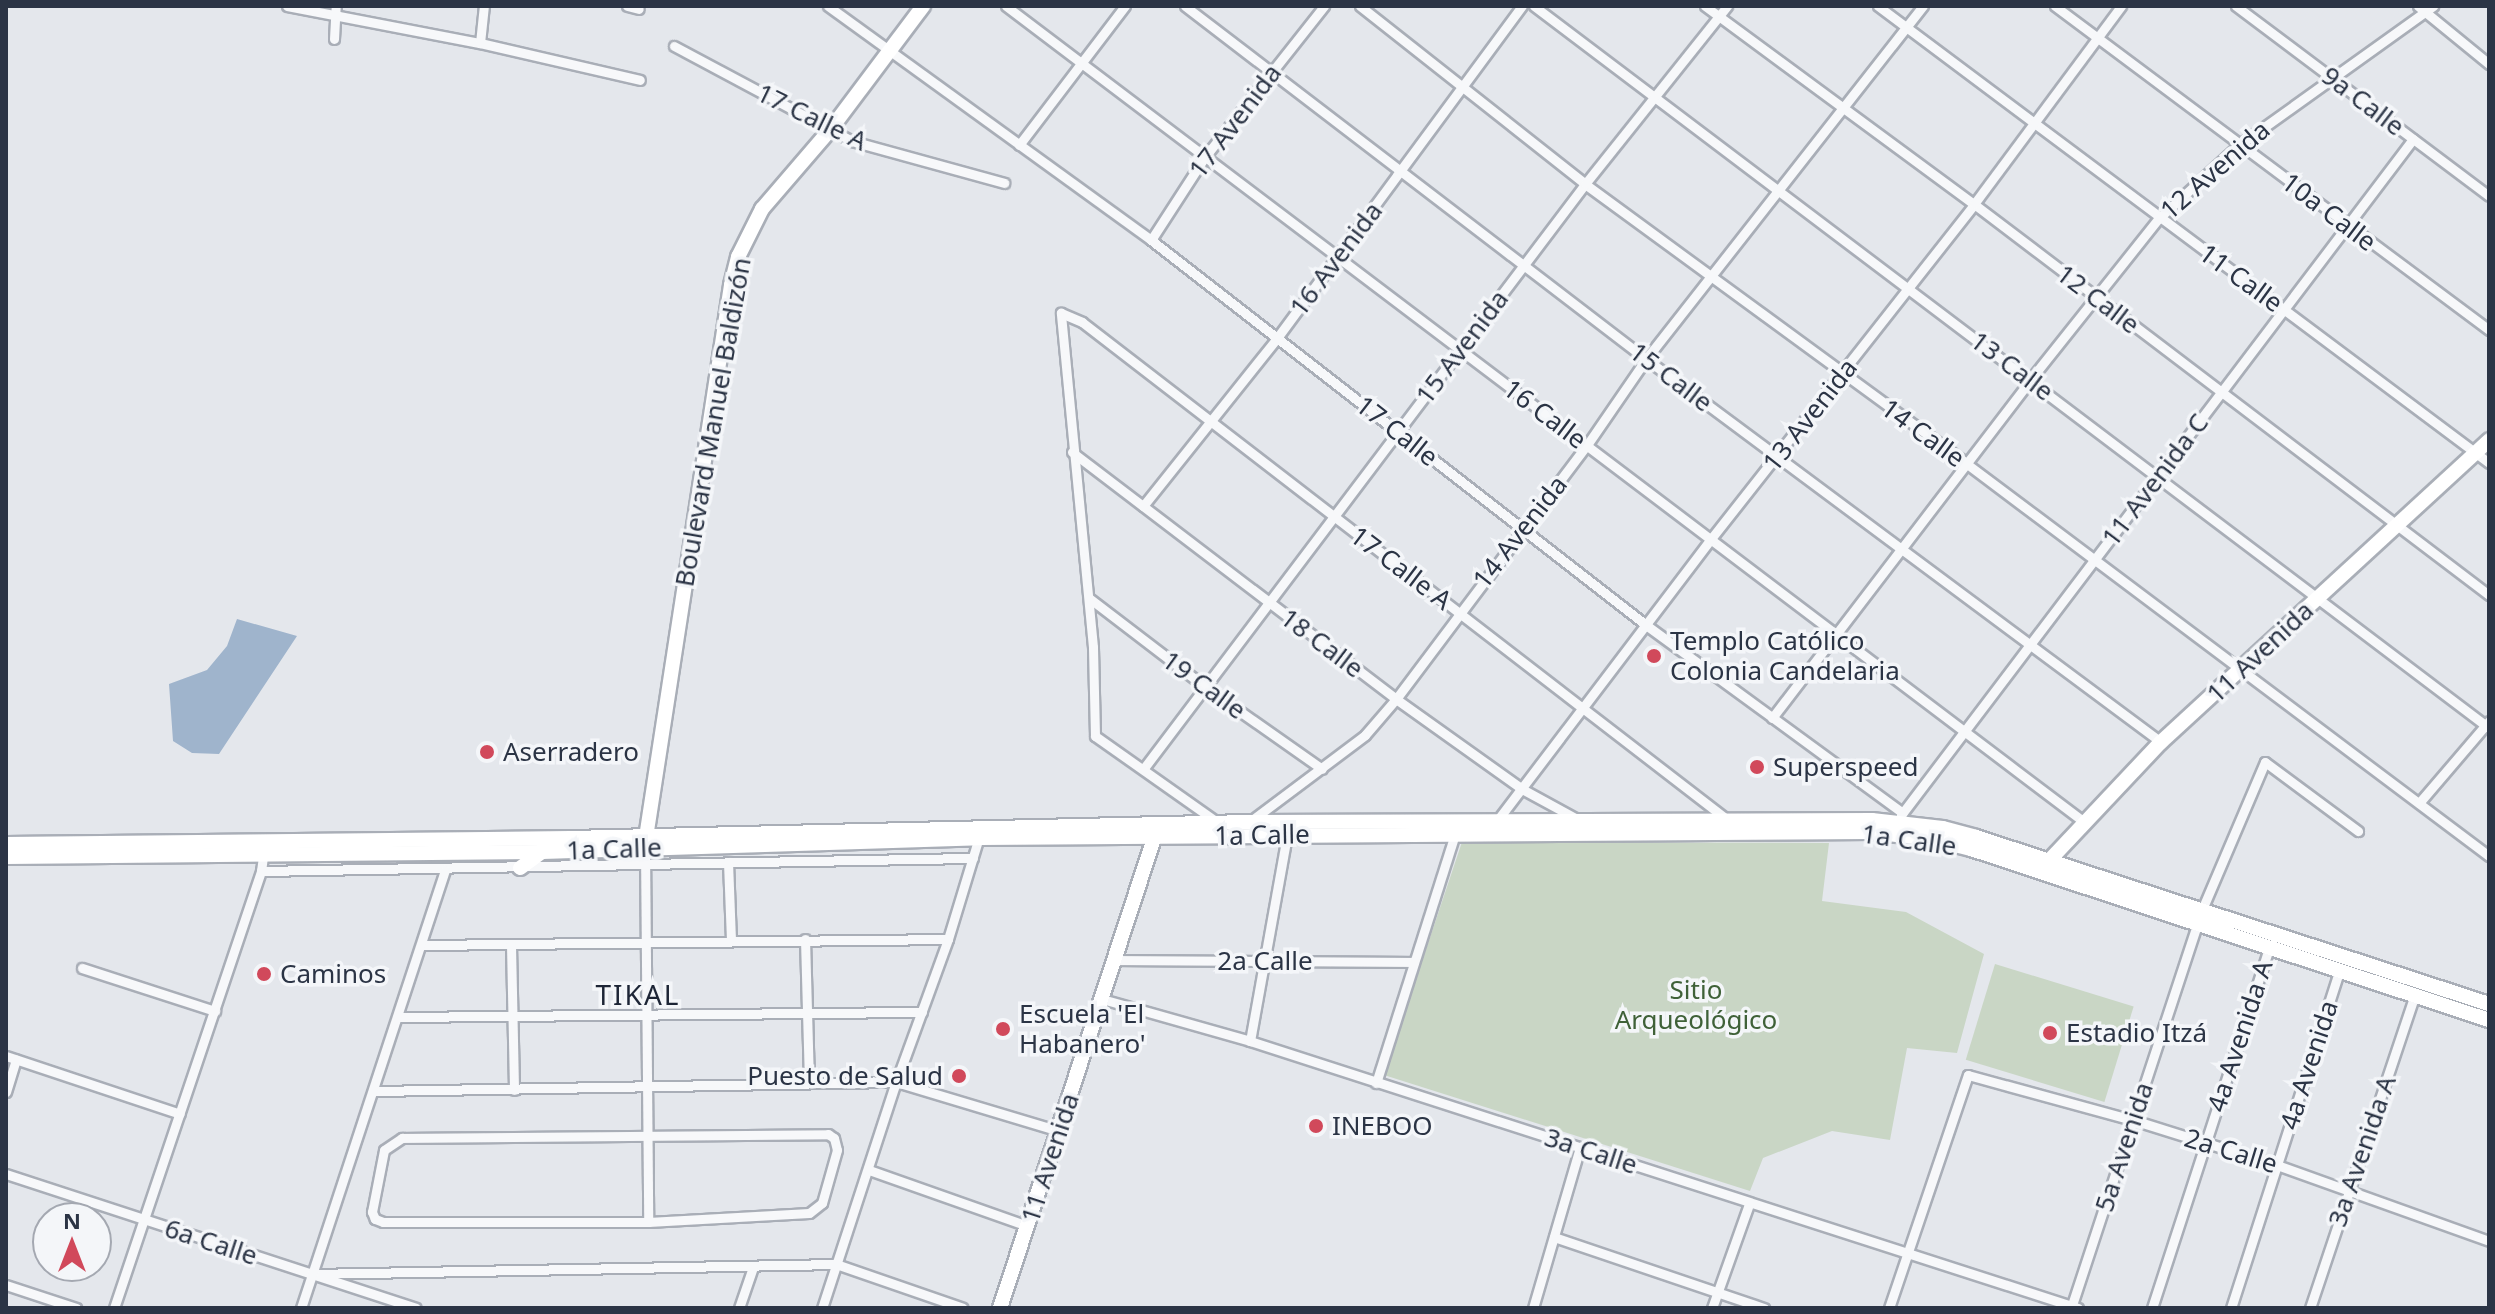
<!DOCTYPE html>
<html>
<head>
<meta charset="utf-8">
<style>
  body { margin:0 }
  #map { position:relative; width:2495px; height:1314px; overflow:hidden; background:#e4e7ec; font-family:"Noto Sans",sans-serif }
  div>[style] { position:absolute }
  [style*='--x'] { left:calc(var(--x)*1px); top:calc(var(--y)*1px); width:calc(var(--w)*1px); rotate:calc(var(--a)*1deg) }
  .green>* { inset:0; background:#c9d6c5; transform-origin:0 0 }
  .water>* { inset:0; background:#9fb4cc }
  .roads { filter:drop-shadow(2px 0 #a9aeb7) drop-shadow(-2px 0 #a9aeb7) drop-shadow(0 2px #a9aeb7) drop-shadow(0 -2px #a9aeb7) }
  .street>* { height:9px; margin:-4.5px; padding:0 4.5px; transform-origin:4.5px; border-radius:4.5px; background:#f7f8fa }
  .secondary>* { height:14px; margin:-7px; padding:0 7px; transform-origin:7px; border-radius:7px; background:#fff }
  .dots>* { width:22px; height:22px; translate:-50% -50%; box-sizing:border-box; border:4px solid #f4f6f9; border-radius:50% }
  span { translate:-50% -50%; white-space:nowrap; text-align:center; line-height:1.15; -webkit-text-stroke:7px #f4f6f9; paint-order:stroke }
  .street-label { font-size:26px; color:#2b3445 }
  .poi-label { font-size:26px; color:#2b3445 }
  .left { translate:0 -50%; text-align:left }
  .right { translate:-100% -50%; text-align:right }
  .park-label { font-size:26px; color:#3f6138 }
  .neighbourhood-label { font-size:28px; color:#1d2536; letter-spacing:2px }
  .frame { position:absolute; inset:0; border:8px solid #2b3445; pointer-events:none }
  .north { position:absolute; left:32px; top:1202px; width:80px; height:80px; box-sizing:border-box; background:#f4f6f9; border:2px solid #a4a8b1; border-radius:50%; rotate:0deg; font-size:22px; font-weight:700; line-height:32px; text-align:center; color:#2b3445 }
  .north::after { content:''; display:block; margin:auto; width:28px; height:36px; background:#d1495b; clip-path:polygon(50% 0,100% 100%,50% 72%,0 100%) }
</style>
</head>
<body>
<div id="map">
  <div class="green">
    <div style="clip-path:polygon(1462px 842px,1829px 843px,1822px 901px,1906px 912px,1984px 954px,1957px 1053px,1907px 1048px,1890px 1140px,1832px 1131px,1763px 1158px,1750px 1191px,1384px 1075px)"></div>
    <div style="left:1995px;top:964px;width:145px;height:100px;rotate:17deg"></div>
  </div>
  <div class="water">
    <div style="clip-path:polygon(237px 619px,297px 636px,219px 754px,192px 753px,173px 741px,169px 684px,207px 670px,227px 646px)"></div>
  </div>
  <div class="roads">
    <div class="street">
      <div style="--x:287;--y:6;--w:197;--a:10.9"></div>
      <div style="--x:480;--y:43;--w:164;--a:13"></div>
      <div style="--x:627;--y:6;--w:12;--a:14"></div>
      <div style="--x:828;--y:6;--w:399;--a:35.9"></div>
      <div style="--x:1151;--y:240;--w:627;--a:37.87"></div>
      <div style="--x:1646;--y:625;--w:318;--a:36.2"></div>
      <div style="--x:1006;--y:6;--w:1352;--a:37.12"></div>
      <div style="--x:1185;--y:6;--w:581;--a:37.44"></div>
      <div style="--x:1646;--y:359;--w:642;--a:36.64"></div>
      <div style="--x:1360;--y:6;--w:287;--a:38.3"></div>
      <div style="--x:1585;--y:184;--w:474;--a:36.2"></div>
      <div style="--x:1967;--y:464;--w:653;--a:36.91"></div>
      <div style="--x:1534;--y:6;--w:1197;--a:37.09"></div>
      <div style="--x:1705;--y:6;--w:334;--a:36.4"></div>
      <div style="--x:1974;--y:204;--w:647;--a:37.21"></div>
      <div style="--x:1878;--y:6;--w:763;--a:36.79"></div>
      <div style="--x:2055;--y:6;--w:542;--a:36.74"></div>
      <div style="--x:2236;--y:6;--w:316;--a:36.9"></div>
      <div style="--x:2418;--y:6;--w:92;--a:39.2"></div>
      <div style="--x:334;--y:39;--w:33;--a:-87"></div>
      <div style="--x:480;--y:43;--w:37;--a:-84"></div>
      <div style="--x:674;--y:46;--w:202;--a:28.1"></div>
      <div style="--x:852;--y:141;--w:158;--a:15.4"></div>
      <div style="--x:1019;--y:145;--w:175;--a:-52.7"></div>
      <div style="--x:1151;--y:240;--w:98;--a:-57.1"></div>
      <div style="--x:1204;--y:158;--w:194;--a:-51.7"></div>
      <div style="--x:1072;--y:452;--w:407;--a:37.3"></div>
      <div style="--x:1396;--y:699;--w:155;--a:35.5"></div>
      <div style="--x:1522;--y:789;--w:63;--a:28.6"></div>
      <div style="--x:1143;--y:506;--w:215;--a:-51.4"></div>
      <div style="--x:1277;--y:338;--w:413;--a:-53.6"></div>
      <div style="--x:1089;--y:598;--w:145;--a:37.4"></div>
      <div style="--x:1204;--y:686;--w:144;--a:35.1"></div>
      <div style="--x:1772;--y:718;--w:425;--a:-52.6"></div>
      <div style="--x:2030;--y:380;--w:206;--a:-51.5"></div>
      <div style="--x:2158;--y:219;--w:110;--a:-42.4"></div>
      <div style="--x:2239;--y:145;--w:239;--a:-35.6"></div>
      <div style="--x:1144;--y:768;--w:732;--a:-52.94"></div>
      <div style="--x:1585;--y:184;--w:228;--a:-51.4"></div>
      <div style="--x:2419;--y:803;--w:108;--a:-49.5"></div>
      <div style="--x:1901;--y:815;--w:848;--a:-52.86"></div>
      <div style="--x:1217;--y:822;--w:149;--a:-144.8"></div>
      <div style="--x:1095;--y:736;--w:89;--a:-91.3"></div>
      <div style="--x:1093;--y:647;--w:336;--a:-95.5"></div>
      <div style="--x:1061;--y:313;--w:23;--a:23"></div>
      <div style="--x:1082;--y:322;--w:817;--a:37.64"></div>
      <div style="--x:1496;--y:822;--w:354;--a:-52.8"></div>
      <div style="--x:1710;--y:540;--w:427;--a:-51.8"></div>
      <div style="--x:1974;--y:204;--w:247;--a:-53.4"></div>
      <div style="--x:1248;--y:823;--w:146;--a:-36.9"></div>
      <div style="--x:1365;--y:735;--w:48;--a:-49.3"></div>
      <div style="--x:1396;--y:699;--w:318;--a:-53.1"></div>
      <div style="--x:1587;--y:445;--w:104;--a:-55.5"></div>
      <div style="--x:1646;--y:359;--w:449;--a:-51.9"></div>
      <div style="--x:645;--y:848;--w:374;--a:89.5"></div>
      <div style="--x:728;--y:862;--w:79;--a:87.8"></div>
      <div style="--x:261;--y:871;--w:712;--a:-1.05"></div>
      <div style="--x:805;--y:939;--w:144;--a:88.4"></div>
      <div style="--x:423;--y:945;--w:525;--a:-0.65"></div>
      <div style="--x:511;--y:945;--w:145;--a:88.8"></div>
      <div style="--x:1115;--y:960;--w:299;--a:0.4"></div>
      <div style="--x:82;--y:968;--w:140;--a:17.9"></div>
      <div style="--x:1102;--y:999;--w:154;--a:15.8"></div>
      <div style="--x:1250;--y:1041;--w:870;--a:17.87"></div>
      <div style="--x:398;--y:1017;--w:524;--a:-0.55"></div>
      <div style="--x:1250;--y:1041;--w:209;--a:-79.8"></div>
      <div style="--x:6;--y:1056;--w:183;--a:18.4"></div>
      <div style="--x:1376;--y:1083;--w:261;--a:-72.4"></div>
      <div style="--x:375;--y:1091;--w:521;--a:-0.99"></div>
      <div style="--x:896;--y:1082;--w:170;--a:16.7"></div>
      <div style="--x:6;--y:1092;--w:34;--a:-73"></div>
      <div style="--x:828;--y:1134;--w:7;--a:34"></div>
      <div style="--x:834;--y:1138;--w:12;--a:76"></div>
      <div style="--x:837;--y:1150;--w:55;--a:105.8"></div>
      <div style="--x:822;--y:1203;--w:16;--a:142"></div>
      <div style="--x:809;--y:1213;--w:161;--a:176.8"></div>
      <div style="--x:648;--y:1222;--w:265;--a:180"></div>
      <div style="--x:383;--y:1222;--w:9;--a:-159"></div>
      <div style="--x:375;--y:1219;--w:8;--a:-113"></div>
      <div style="--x:372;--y:1212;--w:63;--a:-79"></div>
      <div style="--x:384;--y:1150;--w:22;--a:-34"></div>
      <div style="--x:402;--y:1138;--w:426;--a:-0.5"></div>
      <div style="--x:869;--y:1170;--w:169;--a:19.4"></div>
      <div style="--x:6;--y:1174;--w:431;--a:18.1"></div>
      <div style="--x:1554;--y:1237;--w:222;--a:18.7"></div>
      <div style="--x:312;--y:1274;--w:524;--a:-1.09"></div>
      <div style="--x:836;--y:1264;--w:134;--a:19.1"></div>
      <div style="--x:6;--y:1285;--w:74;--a:18.2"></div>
      <div style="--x:114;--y:1308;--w:461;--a:-71.4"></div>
      <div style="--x:261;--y:871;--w:21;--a:-82"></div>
      <div style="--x:301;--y:1308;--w:461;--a:-71.8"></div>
      <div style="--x:739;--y:1308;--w:43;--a:-71.1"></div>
      <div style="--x:822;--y:1308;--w:238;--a:-71.9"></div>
      <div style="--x:896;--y:1082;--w:152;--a:-70"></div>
      <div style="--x:948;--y:939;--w:110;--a:-73.1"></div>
      <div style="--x:1533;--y:1308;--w:168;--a:-73.7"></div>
      <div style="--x:1712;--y:1308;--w:110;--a:-70.4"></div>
      <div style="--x:1889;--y:1308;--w:246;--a:-71.3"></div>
      <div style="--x:1968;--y:1075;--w:171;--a:15.3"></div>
      <div style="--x:2133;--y:1120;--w:151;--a:17.4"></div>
      <div style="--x:2277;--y:1165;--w:225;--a:19.7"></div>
      <div style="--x:2071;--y:1308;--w:417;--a:-71.8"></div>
      <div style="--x:2201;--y:912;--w:163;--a:-66.9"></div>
      <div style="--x:2265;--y:762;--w:116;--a:36.6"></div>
      <div style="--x:2152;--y:1308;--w:379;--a:-72"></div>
      <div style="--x:2231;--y:1308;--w:356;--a:-72.2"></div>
      <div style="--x:2310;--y:1308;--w:330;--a:-71.5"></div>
    </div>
    <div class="secondary">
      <div style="--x:6;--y:844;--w:564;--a:-0.61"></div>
      <div style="--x:570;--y:838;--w:679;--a:-1.35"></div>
      <div style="--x:1249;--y:822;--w:623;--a:-0.18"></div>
      <div style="--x:1872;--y:820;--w:71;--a:6.4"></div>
      <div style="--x:1943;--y:828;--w:34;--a:15"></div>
      <div style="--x:1976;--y:837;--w:539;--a:18.03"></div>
      <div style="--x:645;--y:844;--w:566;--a:-81.25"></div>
      <div style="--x:731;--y:285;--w:29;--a:-76"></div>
      <div style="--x:738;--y:257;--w:54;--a:-63.4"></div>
      <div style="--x:762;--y:209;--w:104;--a:-49.3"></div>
      <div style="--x:830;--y:130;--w:155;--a:-53.1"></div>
      <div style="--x:6;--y:857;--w:536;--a:-0.53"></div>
      <div style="--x:542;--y:852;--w:438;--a:-1.8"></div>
      <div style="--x:980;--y:838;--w:891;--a:-0.39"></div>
      <div style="--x:1871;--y:832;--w:60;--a:6.7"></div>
      <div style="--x:1931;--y:839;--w:41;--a:14"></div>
      <div style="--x:1971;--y:849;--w:545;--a:18.27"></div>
      <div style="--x:2045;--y:865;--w:169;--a:-46.7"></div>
      <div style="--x:2161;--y:742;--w:446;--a:-42.6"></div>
      <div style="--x:520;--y:868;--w:27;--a:-36"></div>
      <div style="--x:1000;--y:1308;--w:504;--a:-71.85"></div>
    </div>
  </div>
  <div class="dots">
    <div style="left:1654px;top:656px;background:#d1495b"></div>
    <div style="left:487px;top:752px;background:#d1495b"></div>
    <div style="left:1757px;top:767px;background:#d1495b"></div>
    <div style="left:264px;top:974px;background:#d1495b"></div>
    <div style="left:1003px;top:1029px;background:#d1495b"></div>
    <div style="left:2050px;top:1033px;background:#d1495b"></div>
    <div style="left:959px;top:1076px;background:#d1495b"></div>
    <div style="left:1316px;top:1126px;background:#d1495b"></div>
  </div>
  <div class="street-label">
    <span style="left:2363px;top:101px;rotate:37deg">9a Calle</span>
    <span style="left:812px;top:117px;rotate:26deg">17 Calle A</span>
    <span style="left:1235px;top:121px;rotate:-53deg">17 Avenida</span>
    <span style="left:2215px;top:170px;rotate:-41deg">12 Avenida</span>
    <span style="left:2329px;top:212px;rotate:37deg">10a Calle</span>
    <span style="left:1336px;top:259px;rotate:-53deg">16 Avenida</span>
    <span style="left:2241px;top:278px;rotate:36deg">11 Calle</span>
    <span style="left:2098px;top:299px;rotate:37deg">12 Calle</span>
    <span style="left:1462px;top:347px;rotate:-53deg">15 Avenida</span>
    <span style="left:2012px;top:366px;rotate:37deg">13 Calle</span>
    <span style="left:1671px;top:377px;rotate:37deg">15 Calle</span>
    <span style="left:1545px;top:414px;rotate:37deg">16 Calle</span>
    <span style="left:1810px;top:415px;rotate:-52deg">13 Avenida</span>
    <span style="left:713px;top:422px;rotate:-80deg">Boulevard Manuel Baldizón</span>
    <span style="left:1397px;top:431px;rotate:38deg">17 Calle</span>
    <span style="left:1923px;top:433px;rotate:36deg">14 Calle</span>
    <span style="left:2155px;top:480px;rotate:-53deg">11 Avenida C</span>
    <span style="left:1520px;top:532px;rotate:-52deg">14 Avenida</span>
    <span style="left:1401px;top:568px;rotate:37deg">17 Calle A</span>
    <span style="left:1322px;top:643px;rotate:37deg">18 Calle</span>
    <span style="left:2260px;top:652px;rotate:-43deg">11 Avenida</span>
    <span style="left:1204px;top:685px;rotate:36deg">19 Calle</span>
    <span style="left:1262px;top:835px;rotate:-1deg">1a Calle</span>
    <span style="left:1909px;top:840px;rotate:8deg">1a Calle</span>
    <span style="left:614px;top:849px;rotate:-2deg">1a Calle</span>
    <span style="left:1265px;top:961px">2a Calle</span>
    <span style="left:2240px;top:1036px;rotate:-72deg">4a Avenida A</span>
    <span style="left:2309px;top:1065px;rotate:-72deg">4a Avenida</span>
    <span style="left:2124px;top:1147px;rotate:-72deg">5a Avenida</span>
    <span style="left:1591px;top:1151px;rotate:18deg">3a Calle</span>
    <span style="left:2231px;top:1151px;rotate:17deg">2a Calle</span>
    <span style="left:2362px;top:1151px;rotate:-71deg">3a Avenida A</span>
    <span style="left:1050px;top:1158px;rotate:-72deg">11 Avenida</span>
    <span style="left:211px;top:1242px;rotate:18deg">6a Calle</span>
  </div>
  <div class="poi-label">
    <span class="left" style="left:1670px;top:656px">Templo Católico<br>Colonia Candelaria</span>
    <span class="left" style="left:503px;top:752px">Aserradero</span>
    <span class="left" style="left:1773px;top:767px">Superspeed</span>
    <span class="left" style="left:280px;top:974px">Caminos</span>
    <span class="left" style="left:1019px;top:1029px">Escuela 'El<br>Habanero'</span>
    <span class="left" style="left:2066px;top:1033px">Estadio Itzá</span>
    <span class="right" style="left:943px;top:1076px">Puesto de Salud</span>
    <span class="left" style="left:1332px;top:1126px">INEBOO</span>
  </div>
  <div class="park-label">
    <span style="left:1696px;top:1005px">Sitio<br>Arqueológico</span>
  </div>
  <div class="neighbourhood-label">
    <span style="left:638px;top:994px">TIKAL</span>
  </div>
  <div class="frame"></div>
  <div class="north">N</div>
</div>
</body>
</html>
